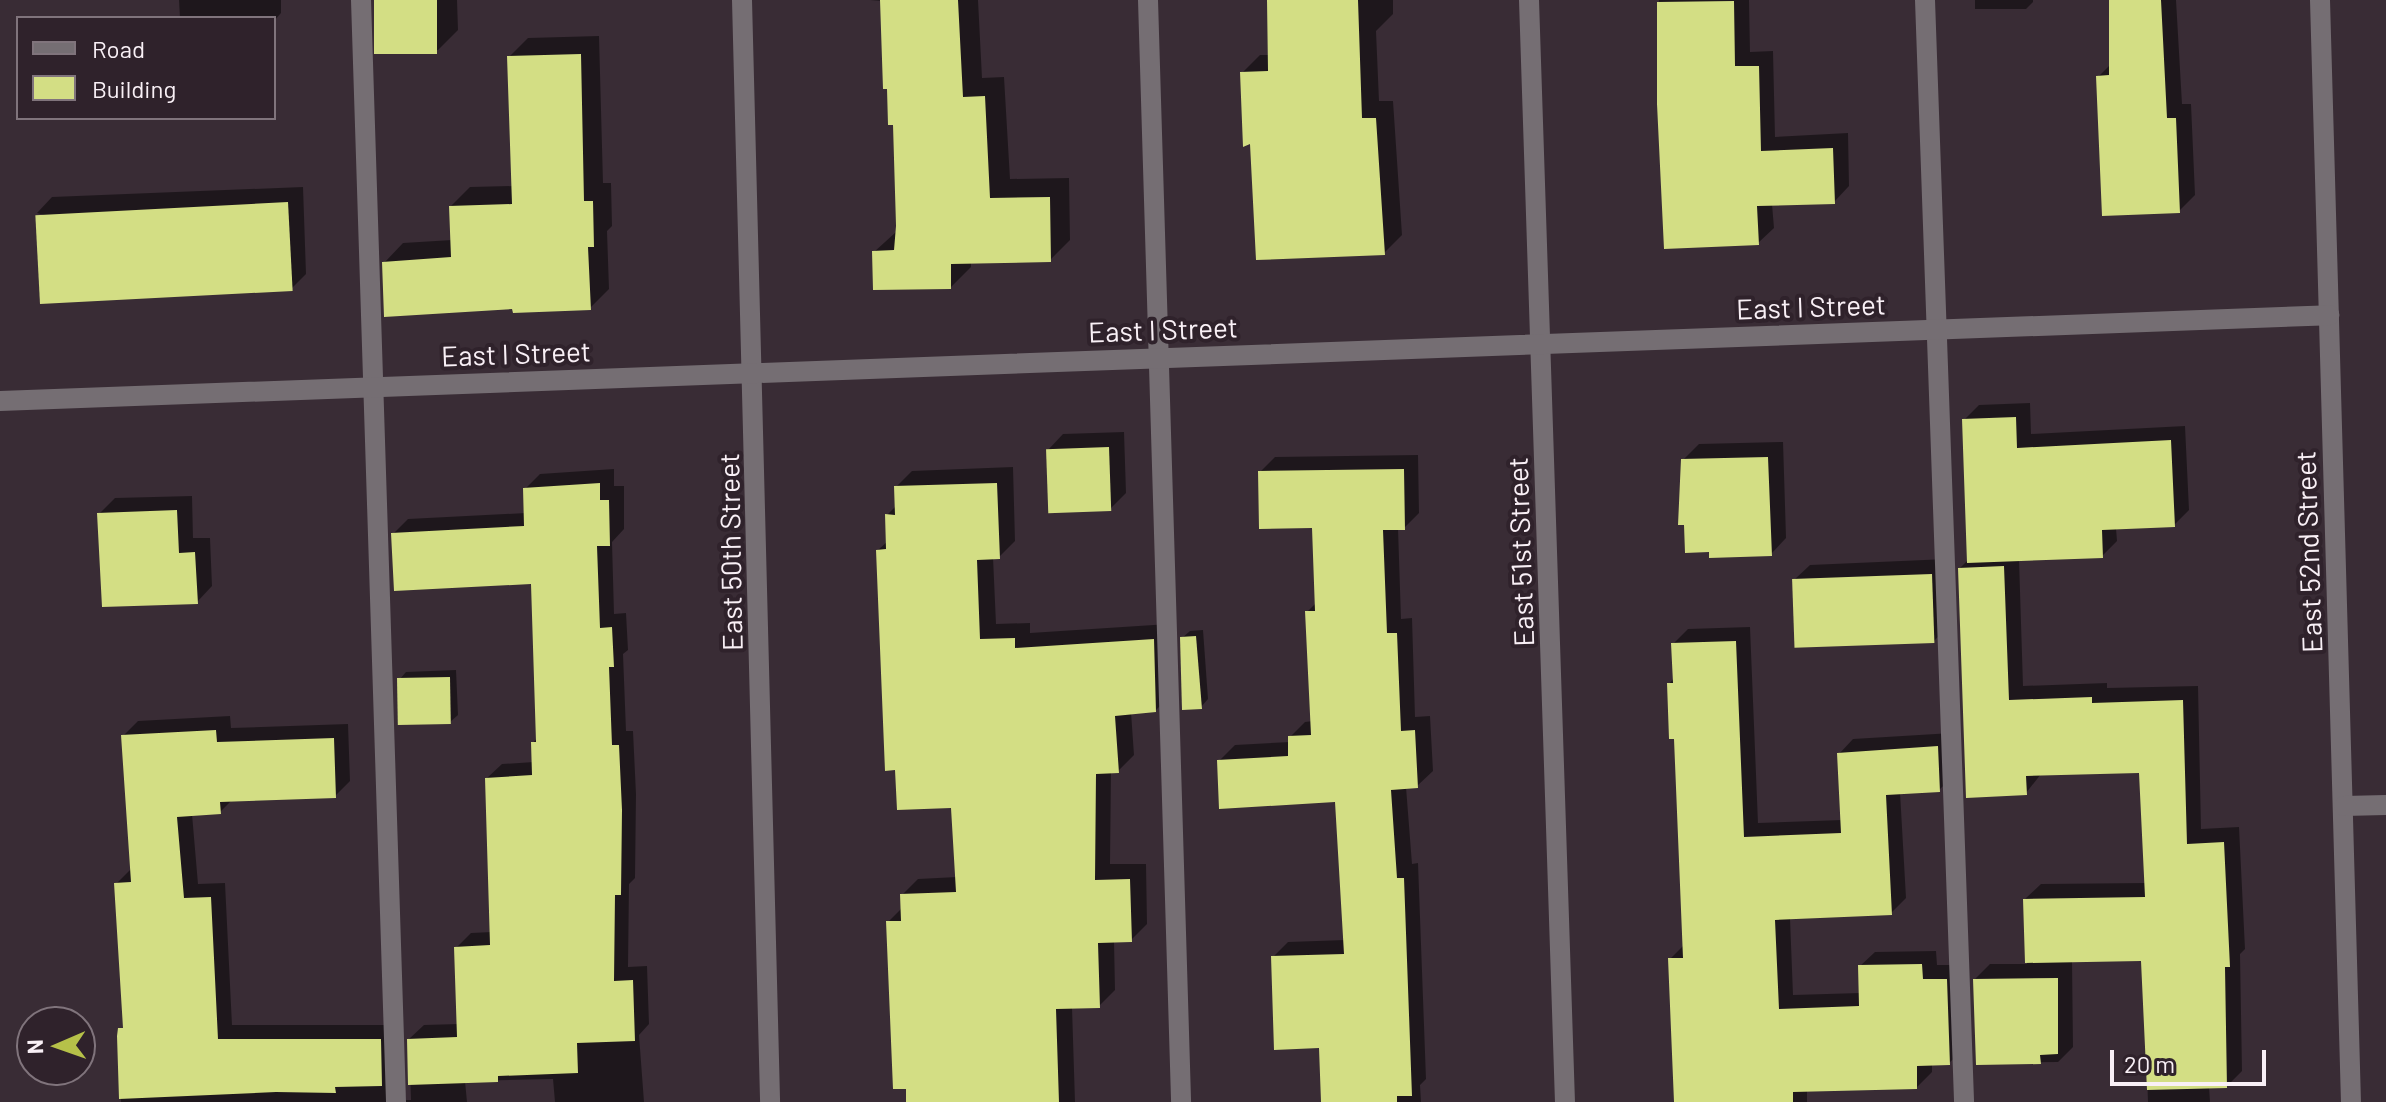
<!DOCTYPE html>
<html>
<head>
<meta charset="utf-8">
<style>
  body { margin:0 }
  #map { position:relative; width:2386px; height:1102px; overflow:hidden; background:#392c35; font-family:Barlow,sans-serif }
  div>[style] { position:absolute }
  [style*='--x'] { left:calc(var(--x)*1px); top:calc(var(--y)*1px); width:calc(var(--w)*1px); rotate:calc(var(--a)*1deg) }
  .shadow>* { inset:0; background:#0007 }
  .building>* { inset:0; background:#d3de84; transform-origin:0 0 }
  .service>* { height:20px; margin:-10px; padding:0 10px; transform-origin:10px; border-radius:10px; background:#756e73 }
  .minor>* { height:20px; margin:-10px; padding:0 10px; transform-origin:10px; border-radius:10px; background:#756e73 }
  span { translate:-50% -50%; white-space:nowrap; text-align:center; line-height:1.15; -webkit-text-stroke:8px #2f222b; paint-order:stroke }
  .street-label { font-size:28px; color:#f9f0f6 }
  .legend { position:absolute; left:16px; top:16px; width:260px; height:104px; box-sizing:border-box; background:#2f222b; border:2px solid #80747c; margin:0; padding:10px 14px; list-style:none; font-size:24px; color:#f9f0f6 }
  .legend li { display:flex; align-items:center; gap:16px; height:40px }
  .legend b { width:40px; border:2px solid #80747c }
  .north { position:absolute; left:16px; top:1006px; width:80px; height:80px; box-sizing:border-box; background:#2f222b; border:2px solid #80747c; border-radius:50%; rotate:268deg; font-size:22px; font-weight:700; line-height:32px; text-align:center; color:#f9f0f6 }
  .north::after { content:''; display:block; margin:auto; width:28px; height:36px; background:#b6c149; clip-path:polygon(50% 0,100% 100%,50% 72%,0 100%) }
  .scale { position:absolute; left:2110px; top:1050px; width:156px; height:36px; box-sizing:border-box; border:4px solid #f9f0f6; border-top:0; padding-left:10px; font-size:24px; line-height:28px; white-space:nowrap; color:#f9f0f6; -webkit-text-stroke:6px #2f222b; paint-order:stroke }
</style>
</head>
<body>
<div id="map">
  <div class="shadow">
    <div style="clip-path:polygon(179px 0,281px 0,281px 13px,274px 21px,180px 18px)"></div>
    <div style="clip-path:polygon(374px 0,457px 0,458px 30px,438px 50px,378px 52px)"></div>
    <div style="clip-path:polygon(870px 0,978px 0,982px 78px,1004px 77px,1010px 179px,1069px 178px,1070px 240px,1050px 260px,971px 262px,971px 267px,951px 287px,874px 252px,896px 232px,895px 123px,882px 1px)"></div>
    <div style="clip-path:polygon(1269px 0,1393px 0,1393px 14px,1376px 31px,1379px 101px,1393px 101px,1402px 235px,1384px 253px,1252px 142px,1242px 73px,1260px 55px,1270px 55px)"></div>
    <div style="clip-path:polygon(1659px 0,1749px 0,1750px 52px,1773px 51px,1775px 137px,1848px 133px,1849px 186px,1834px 202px,1772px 204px,1774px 228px,1758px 243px,1666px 247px)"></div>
    <div style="clip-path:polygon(1975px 0,2033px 0,2033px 2px,2026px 9px,1975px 9px)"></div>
    <div style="clip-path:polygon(2111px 0,2176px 0,2182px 104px,2191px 104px,2195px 195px,2179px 211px,2098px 77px,2111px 64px)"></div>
    <div style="clip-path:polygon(599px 36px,603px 183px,611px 183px,612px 226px,607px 231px,609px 289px,590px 308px,514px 307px,384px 263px,403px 243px,452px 240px,451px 206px,470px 187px,514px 186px,509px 57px,528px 38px)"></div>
    <div style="clip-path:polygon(303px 187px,306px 274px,291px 289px,37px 213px,52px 197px)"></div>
    <div style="clip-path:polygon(2030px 403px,2031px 434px,2185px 426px,2189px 510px,2174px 525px,2116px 528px,2117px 541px,2102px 556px,2019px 559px,2023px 686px,2107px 683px,2107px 688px,2198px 686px,2201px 829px,2239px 827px,2245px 949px,2240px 954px,2242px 1071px,2227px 1086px,2209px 1086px,2210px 1102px,2148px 1102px,2143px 959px,2072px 960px,2073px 1047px,2058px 1062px,1978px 1063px,1975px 979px,1990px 964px,2027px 964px,2025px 899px,2041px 884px,2146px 883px,2141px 771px,2041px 774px,2026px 793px,1960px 568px,1969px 559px,1964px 420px,1979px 405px)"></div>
    <div style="clip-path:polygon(1124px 432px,1126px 493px,1110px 509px,1048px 450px,1063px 434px)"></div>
    <div style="clip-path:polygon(1783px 442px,1786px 538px,1771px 554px,1683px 460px,1699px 444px)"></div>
    <div style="clip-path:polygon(1418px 455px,1419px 513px,1404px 528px,1398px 528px,1401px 619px,1412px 618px,1415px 717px,1430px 716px,1433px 771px,1417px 786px,1406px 787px,1412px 864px,1418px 863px,1426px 1079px,1420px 1085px,1421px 1102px,1323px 1102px,1321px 1046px,1273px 957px,1288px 942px,1345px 940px,1337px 800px,1219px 761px,1235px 745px,1290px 742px,1290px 737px,1305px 722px,1313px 721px,1307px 612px,1316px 603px,1314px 526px,1260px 472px,1275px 457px)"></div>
    <div style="clip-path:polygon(1013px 467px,1015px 541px,999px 557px,993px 557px,996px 624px,1030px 623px,1030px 633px,1169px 624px,1172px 694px,1155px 711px,1131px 712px,1134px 755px,1118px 771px,1111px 771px,1110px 864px,1146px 864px,1147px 924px,1131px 940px,1114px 941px,1115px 990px,1099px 1006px,1072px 1007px,1075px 1102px,908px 1102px,888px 922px,903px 907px,902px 895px,918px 879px,957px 877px,952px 806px,878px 550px,888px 541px,887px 515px,897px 505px,896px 487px,912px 471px)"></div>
    <div style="clip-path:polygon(614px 469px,614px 486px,624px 486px,624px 529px,612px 542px,614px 614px,626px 613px,628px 650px,623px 654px,626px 731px,633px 731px,636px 794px,635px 878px,629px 884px,628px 967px,647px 966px,649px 1024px,639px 1035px,644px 1102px,555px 1102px,553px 1079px,465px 1081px,467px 1102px,121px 1102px,119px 1036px,125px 1024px,116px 884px,131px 869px,123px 736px,138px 721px,230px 716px,231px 728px,348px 724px,350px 781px,335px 796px,233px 799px,220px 812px,192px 814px,198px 884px,225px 883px,232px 1025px,395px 1025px,406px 1100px,411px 1100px,409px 1039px,424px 1025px,459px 1024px,456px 948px,471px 933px,492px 932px,487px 778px,502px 764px,534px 762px,533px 743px,538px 737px,533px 582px,393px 534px,408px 519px,526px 513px,525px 489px,540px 474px)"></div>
    <div style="clip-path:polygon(192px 496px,193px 538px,210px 538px,212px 586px,197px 602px,99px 514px,115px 498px)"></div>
    <div style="clip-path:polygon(1947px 559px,1949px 625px,1934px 641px,1794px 580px,1810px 565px)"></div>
    <div style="clip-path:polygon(1750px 627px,1758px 823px,1842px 820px,1839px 754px,1853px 739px,1952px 733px,1954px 775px,1939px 790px,1900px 792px,1906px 898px,1891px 913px,1790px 918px,1793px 995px,1860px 993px,1860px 966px,1875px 952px,1936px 951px,1937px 965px,1961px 965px,1964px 1049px,1949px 1063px,1932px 1063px,1932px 1072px,1917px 1087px,1807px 1089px,1807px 1102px,1676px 1102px,1670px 959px,1684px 945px,1676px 736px,1669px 684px,1674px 678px,1673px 644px,1688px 629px)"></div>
    <div style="clip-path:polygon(1203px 630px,1208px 699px,1201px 707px,1182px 638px,1190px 631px)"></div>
    <div style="clip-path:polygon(456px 670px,458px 715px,450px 722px,399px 680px,406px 672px)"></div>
  </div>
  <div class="building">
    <div style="left:374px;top:0;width:63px;height:54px"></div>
    <div style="clip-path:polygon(880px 0,958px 0,963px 97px,985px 96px,990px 198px,1050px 197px,1051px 262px,951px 264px,951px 289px,873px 290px,872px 251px,894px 250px,896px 226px,893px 125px,888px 125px,887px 89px,883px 89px)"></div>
    <div style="clip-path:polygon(1267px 0,1358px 0,1362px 118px,1376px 118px,1385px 255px,1256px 260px,1250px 144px,1243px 147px,1240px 72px,1268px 71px)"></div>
    <div style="clip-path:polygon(2109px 0,2161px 0,2167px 118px,2176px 118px,2180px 213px,2102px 216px,2096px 76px,2109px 75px)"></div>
    <div style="clip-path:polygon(1734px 1px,1735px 66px,1759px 66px,1761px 151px,1833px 148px,1835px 204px,1757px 206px,1759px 245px,1664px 249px,1657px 104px,1657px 2px)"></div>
    <div style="clip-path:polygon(581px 54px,584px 201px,593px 201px,594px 247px,588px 247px,591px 310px,513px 313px,512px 309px,384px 317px,382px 262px,451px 257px,449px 206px,512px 204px,507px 56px)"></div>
    <div style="left:288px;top:202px;width:89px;height:253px;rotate:87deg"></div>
    <div style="clip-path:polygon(2016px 417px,2017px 448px,2171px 440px,2175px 527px,2102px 530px,2103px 558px,1967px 563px,1962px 419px)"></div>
    <div style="left:1109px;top:447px;width:64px;height:63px;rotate:88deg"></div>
    <div style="clip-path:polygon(1768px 457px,1772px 556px,1709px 558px,1709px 552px,1685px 553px,1684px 525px,1678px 525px,1681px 459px)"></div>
    <div style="clip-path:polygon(1404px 469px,1405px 530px,1383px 530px,1387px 633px,1397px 633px,1401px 731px,1415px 730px,1418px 788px,1391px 790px,1397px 878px,1404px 878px,1412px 1096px,1397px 1096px,1397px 1102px,1321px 1102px,1319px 1048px,1274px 1050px,1271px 956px,1344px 954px,1335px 802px,1219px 809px,1217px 760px,1288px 756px,1288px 736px,1311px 735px,1305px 611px,1315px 611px,1312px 528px,1259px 529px,1258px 471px)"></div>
    <div style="clip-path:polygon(600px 483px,600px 500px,609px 500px,610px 546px,597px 546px,600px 628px,612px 627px,614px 667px,609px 667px,612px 745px,619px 745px,622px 810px,621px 895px,615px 895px,614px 981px,633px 980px,635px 1041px,577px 1043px,578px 1073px,498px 1076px,498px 1082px,408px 1085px,407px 1039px,457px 1037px,454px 947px,490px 945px,485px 778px,532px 775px,531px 742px,536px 742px,531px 584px,394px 591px,391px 533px,524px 526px,523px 488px)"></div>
    <div style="clip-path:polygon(997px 483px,1000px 559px,977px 560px,980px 639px,1015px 638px,1015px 648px,1154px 639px,1156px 712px,1115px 716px,1119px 773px,1096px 774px,1095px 880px,1130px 879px,1132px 942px,1098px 943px,1100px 1008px,1056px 1009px,1059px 1102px,906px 1102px,906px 1089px,893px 1089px,886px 921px,901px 921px,900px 894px,956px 892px,951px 808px,897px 810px,895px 770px,885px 771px,876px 550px,886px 549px,885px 514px,895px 515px,894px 486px)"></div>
    <div style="clip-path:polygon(177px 510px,179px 553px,195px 552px,198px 604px,102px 607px,97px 513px)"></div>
    <div style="clip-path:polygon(2004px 566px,2009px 700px,2092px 697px,2092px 703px,2183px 700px,2187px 844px,2224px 842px,2230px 967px,2225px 967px,2227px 1088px,2147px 1090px,2141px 961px,2025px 963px,2023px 899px,2145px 897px,2139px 773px,2026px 776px,2027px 795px,1966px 798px,1958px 568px)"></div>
    <div style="left:1932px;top:574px;width:69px;height:140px;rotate:88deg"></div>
    <div style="clip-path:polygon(1196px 636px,1202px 709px,1182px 710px,1180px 637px)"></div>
    <div style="clip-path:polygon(1736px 641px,1744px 837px,1841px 833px,1837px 753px,1938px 746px,1940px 792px,1886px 795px,1892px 915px,1775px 920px,1779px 1009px,1859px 1006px,1858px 965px,1922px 964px,1923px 979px,1947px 979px,1950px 1065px,1917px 1066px,1917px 1089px,1793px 1092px,1793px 1102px,1674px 1102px,1668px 958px,1683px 958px,1674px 739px,1669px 739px,1667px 683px,1673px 683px,1671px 643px)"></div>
    <div style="left:450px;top:677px;width:47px;height:53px;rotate:89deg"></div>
    <div style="clip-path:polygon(216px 730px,217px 742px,334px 738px,336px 798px,220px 802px,221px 814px,177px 817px,184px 898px,211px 897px,218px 1039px,381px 1039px,382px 1086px,335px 1087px,336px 1093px,276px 1092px,119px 1099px,117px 1036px,118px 1028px,123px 1028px,114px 883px,131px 882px,121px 735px)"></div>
    <div style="clip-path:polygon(2058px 978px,2058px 1054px,2040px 1055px,2041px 1064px,1976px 1065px,1973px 979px)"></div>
  </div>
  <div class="service">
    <div style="--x:361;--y:0;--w:1103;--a:88.18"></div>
    <div style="--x:1148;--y:0;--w:1102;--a:88.28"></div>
    <div style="--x:1925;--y:0;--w:1103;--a:87.97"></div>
  </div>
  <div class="minor">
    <div style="--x:742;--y:0;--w:1102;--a:88.54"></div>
    <div style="--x:1529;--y:0;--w:1103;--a:88.13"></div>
    <div style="--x:2320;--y:0;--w:1102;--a:88.39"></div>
    <div style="--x:0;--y:401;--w:2331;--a:-2.11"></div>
    <div style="--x:2344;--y:806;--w:42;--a:-1.4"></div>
  </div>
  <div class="street-label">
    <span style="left:1811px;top:306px;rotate:-2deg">East I Street</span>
    <span style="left:1163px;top:329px;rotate:-2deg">East I Street</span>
    <span style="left:516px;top:353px;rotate:-2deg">East I Street</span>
    <span style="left:730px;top:552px;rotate:-91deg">East 50th Street</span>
    <span style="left:1520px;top:552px;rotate:-92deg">East 51st Street</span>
    <span style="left:2308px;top:552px;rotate:-92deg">East 52nd Street</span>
  </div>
  <ul class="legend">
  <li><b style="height:10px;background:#756e73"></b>Road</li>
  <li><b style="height:22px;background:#d3de84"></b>Building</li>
  </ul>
  <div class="north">N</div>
  <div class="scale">20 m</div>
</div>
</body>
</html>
